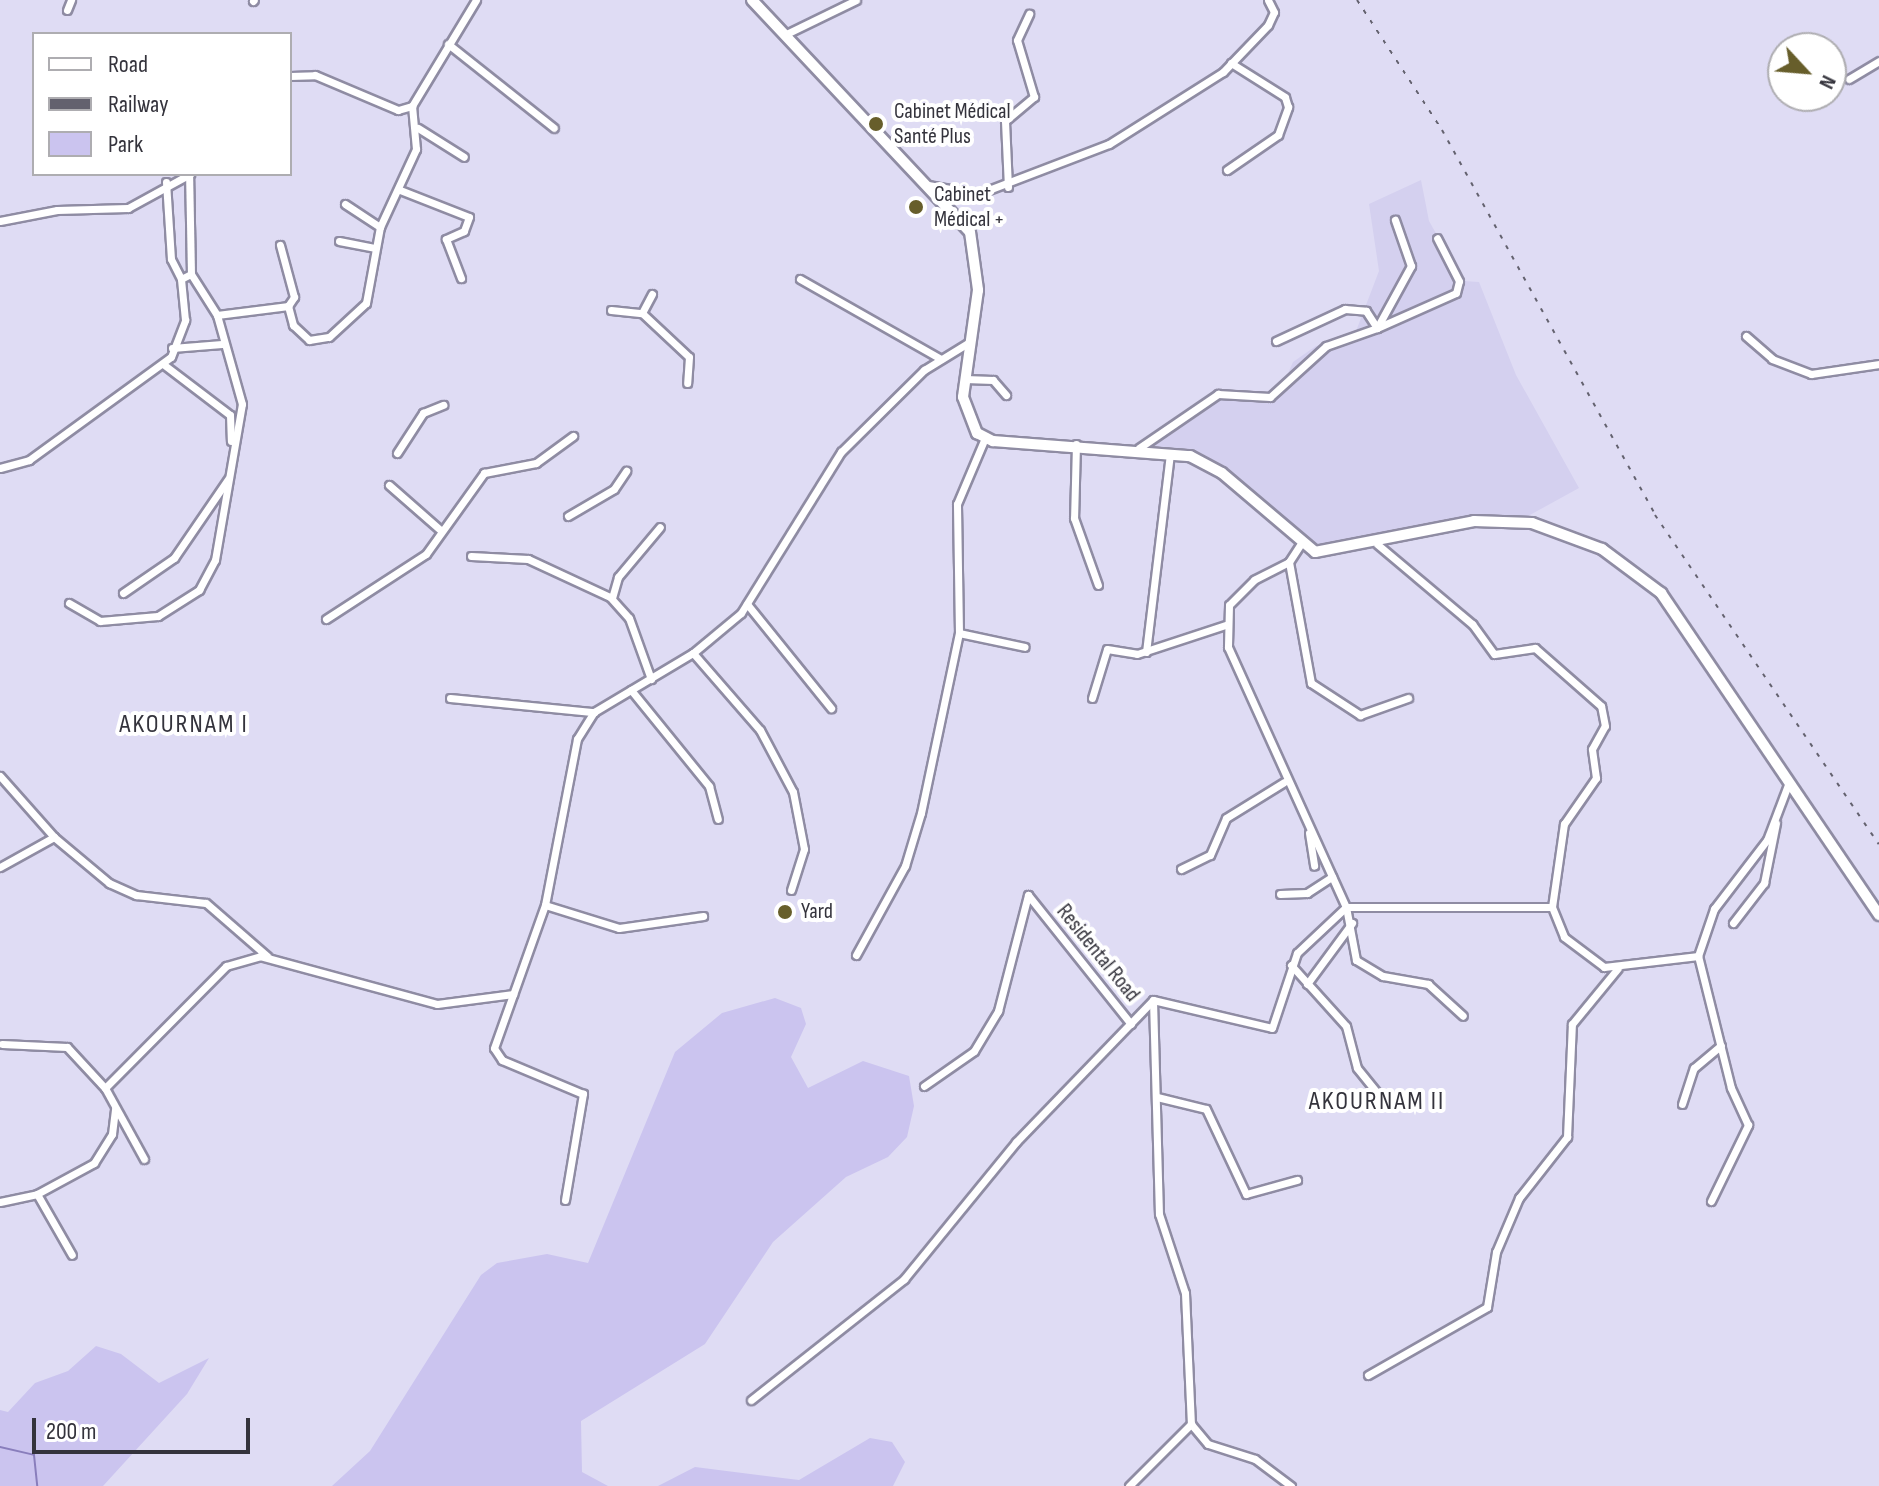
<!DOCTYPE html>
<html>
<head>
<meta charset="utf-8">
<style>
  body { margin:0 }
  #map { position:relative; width:1879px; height:1486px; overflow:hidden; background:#dfdcf4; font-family:"Sofia Sans Condensed",sans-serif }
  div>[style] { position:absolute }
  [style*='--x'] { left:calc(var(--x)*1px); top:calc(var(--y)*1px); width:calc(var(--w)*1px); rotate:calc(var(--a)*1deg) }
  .built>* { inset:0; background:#d4d0ef }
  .green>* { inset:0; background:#cbc4ef }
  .stream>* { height:2px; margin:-1px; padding:0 1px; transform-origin:1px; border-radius:1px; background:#897ebc }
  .roads { filter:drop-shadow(2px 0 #8f8ca3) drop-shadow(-2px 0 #8f8ca3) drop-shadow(0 2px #8f8ca3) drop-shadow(0 -2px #8f8ca3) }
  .street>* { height:7px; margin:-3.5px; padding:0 3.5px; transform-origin:3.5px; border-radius:3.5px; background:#fff }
  .secondary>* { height:10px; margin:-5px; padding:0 5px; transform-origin:5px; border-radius:5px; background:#fff }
  .rail>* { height:2px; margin-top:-1px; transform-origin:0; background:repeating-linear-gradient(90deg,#63616e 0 4px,transparent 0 12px) }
  .dots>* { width:22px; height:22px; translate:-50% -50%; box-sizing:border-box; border:4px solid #fff; border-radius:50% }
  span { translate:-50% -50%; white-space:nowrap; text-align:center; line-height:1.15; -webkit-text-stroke:8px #fff; paint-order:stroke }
  .poi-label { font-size:22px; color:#34333c }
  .left { translate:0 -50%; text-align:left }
  .street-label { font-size:22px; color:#34333c }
  .quarter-label { font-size:26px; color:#34333c; letter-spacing:2px }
  .legend { position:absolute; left:32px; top:32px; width:260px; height:144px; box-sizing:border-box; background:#fff; border:2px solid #aeadb1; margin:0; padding:10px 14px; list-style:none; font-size:24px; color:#34333c }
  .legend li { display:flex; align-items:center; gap:16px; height:40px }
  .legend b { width:40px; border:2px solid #aeadb1 }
  .north { position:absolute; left:1767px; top:32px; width:80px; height:80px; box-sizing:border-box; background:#fff; border:2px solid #aeadb1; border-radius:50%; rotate:116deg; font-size:22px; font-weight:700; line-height:32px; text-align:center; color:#34333c }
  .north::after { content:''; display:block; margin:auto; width:28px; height:36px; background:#675e2b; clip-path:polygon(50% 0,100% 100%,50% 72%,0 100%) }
  .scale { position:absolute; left:32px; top:1418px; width:218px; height:36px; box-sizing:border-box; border:4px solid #34333c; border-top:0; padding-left:10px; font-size:24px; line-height:28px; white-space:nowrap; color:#34333c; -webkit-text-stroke:6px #fff; paint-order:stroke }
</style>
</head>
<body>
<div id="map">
  <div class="built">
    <div style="clip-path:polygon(1421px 180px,1429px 221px,1463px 281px,1479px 282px,1516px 375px,1579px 488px,1519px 521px,1474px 521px,1320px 551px,1218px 467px,1138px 444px,1207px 398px,1278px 396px,1293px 362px,1316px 346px,1353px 339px,1379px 271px,1369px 204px)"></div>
  </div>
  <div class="green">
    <div style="clip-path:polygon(775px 998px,801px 1008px,806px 1024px,791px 1057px,808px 1088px,863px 1061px,909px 1076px,914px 1106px,907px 1137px,888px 1157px,846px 1177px,773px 1242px,705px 1344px,581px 1421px,582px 1472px,608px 1486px,332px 1486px,370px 1451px,481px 1275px,497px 1263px,547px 1254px,588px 1263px,675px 1052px,722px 1013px)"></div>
    <div style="clip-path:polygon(96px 1346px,121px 1354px,159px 1383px,209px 1358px,187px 1394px,103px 1486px,0 1486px,0 1410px,8px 1412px,35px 1383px,68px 1371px)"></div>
    <div style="clip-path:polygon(870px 1438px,892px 1442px,905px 1462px,893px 1486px,658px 1486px,695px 1467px,799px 1480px)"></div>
  </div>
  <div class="stream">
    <div style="--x:0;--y:1447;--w:35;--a:13"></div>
    <div style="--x:34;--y:1455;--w:31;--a:84"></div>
  </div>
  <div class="roads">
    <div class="street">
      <div style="--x:253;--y:1;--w:1;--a:-45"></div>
      <div style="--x:67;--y:10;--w:11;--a:-68"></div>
      <div style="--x:784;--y:35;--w:80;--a:-25.9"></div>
      <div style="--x:448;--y:44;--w:135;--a:38.4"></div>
      <div style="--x:290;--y:76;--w:25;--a:-2"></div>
      <div style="--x:315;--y:75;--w:90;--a:22.9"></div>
      <div style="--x:398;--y:110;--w:15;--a:-16"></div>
      <div style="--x:1849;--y:79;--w:35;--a:-31"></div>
      <div style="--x:418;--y:128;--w:54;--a:32.2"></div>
      <div style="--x:1227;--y:170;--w:62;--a:-34.5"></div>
      <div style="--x:1278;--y:135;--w:30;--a:-70"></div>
      <div style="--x:1288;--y:107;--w:10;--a:-107"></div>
      <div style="--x:1285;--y:97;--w:64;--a:-147.8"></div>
      <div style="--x:166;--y:182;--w:77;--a:86.3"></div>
      <div style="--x:171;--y:259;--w:22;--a:63"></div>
      <div style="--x:928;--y:185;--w:51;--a:10.2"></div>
      <div style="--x:978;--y:194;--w:140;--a:-20.9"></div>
      <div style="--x:1109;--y:144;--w:135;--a:-32.3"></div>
      <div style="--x:1223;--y:72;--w:65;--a:-46.2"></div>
      <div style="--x:1268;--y:25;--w:14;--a:-65"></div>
      <div style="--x:1274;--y:12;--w:13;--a:-117"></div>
      <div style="--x:1008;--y:187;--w:66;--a:-92.6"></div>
      <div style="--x:1005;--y:121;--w:38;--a:-40"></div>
      <div style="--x:1034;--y:97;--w:59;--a:-106.6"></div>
      <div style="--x:1017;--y:40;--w:29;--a:-65"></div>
      <div style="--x:400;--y:190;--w:74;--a:21.4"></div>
      <div style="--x:469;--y:217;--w:15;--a:110"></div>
      <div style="--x:464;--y:231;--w:20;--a:156"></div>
      <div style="--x:446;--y:239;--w:42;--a:69"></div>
      <div style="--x:345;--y:204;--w:42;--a:33.3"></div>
      <div style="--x:0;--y:221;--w:58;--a:-10.9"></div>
      <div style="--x:57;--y:210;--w:71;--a:-1.6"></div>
      <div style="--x:128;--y:208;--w:71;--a:-28.7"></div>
      <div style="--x:339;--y:241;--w:36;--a:11"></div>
      <div style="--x:800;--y:279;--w:162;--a:29.6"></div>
      <div style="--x:652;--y:294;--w:21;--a:118"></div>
      <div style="--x:642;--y:313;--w:64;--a:43.1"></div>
      <div style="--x:689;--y:357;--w:26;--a:94"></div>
      <div style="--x:288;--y:306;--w:20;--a:75"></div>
      <div style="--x:293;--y:325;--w:22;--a:43"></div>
      <div style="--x:309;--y:340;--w:20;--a:-9"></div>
      <div style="--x:329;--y:337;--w:50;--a:-42.6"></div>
      <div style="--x:366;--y:303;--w:77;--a:-79.6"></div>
      <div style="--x:380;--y:227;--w:86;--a:-65.2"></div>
      <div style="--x:416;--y:149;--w:43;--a:-95.3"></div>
      <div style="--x:412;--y:106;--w:124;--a:-58.9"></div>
      <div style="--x:611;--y:310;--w:31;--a:6"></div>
      <div style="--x:217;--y:315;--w:72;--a:-7.2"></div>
      <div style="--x:288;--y:306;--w:11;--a:-56"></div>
      <div style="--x:294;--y:297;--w:54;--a:-105.1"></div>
      <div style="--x:1746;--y:336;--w:35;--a:41"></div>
      <div style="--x:1772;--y:359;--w:42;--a:21"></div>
      <div style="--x:1811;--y:374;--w:69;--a:-8.4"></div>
      <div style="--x:1276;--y:341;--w:76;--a:-24.9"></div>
      <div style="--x:1345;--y:309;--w:21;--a:5"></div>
      <div style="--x:1366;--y:311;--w:20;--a:57"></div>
      <div style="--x:1377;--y:328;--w:86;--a:-23.9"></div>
      <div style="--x:1456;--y:293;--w:12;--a:-76"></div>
      <div style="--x:1459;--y:281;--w:48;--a:-117.1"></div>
      <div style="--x:172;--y:348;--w:50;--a:-4.6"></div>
      <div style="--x:163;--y:364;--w:84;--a:37.3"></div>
      <div style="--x:230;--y:415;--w:26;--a:88"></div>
      <div style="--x:965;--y:379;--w:28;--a:2"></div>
      <div style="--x:993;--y:380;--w:20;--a:49"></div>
      <div style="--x:1076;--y:444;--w:74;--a:91.5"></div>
      <div style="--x:1074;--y:518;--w:71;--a:70.3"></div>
      <div style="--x:1139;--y:448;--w:96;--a:-34.4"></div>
      <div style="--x:1218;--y:394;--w:52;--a:3.3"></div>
      <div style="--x:1270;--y:397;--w:76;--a:-42.3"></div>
      <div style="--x:1326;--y:346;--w:54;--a:-19.4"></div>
      <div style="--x:1377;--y:328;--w:71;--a:-61.3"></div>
      <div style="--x:1411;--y:266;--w:49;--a:-109.2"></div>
      <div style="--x:397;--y:453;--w:48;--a:-57"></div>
      <div style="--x:423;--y:413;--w:22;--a:-22"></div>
      <div style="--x:0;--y:468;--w:30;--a:-15"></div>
      <div style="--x:29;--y:460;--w:175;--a:-36"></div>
      <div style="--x:171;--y:357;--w:40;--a:-69"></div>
      <div style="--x:185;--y:320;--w:41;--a:-95.6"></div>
      <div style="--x:181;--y:279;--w:11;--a:-27"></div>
      <div style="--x:191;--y:274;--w:100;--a:-91.1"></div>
      <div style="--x:389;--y:485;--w:67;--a:41.3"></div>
      <div style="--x:568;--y:516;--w:53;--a:-30.4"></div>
      <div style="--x:614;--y:489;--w:22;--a:-56"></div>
      <div style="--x:1300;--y:545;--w:20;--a:123"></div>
      <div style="--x:1289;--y:562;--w:39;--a:153"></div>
      <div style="--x:1254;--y:580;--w:35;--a:135"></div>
      <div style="--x:1229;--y:605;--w:42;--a:91.4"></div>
      <div style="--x:1228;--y:647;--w:286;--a:65.6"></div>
      <div style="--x:1346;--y:907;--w:54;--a:79.3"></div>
      <div style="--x:1356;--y:960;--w:31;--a:31"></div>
      <div style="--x:1383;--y:976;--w:46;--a:10.1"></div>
      <div style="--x:1428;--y:984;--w:47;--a:42.4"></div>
      <div style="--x:471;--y:556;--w:57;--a:3"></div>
      <div style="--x:528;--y:559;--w:90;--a:24.9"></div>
      <div style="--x:610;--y:597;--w:28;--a:48"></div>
      <div style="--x:629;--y:618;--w:65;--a:70.2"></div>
      <div style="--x:1289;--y:562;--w:123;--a:79.7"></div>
      <div style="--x:1311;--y:683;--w:59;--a:33.1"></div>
      <div style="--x:1360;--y:715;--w:51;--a:-19.5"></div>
      <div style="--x:123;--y:593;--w:62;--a:-34.5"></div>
      <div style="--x:174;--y:558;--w:96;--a:-55.6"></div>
      <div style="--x:612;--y:598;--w:22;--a:-74"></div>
      <div style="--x:618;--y:577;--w:65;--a:-50"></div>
      <div style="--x:69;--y:603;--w:36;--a:30"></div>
      <div style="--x:100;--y:621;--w:58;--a:-4.9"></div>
      <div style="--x:158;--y:616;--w:49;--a:-32.4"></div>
      <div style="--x:199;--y:590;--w:34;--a:-62"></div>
      <div style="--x:215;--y:560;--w:158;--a:-80.2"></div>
      <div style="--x:242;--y:404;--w:92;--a:-105.7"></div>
      <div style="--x:217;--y:315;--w:49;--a:-122.4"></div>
      <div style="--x:747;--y:604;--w:134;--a:51.1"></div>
      <div style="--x:326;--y:619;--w:119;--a:-33"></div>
      <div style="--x:426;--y:554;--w:100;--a:-54.4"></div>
      <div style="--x:484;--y:473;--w:53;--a:-10.9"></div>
      <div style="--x:536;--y:463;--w:46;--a:-36.1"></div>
      <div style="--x:959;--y:633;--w:67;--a:12"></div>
      <div style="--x:1146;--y:652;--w:199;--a:-83.1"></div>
      <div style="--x:693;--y:653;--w:102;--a:49"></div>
      <div style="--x:760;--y:730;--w:70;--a:62"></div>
      <div style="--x:793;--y:792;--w:58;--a:79.1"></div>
      <div style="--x:804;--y:849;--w:43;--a:107.6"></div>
      <div style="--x:631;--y:690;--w:124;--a:50.9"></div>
      <div style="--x:709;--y:786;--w:34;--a:75"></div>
      <div style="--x:450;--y:698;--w:145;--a:5.6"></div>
      <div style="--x:594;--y:712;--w:115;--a:-30.8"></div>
      <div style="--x:693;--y:653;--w:62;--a:-39.8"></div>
      <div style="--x:741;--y:613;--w:190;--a:-58.2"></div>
      <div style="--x:841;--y:452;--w:117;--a:-44.7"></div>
      <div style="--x:924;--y:370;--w:52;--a:-31.5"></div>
      <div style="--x:1092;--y:698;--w:51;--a:-73"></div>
      <div style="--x:1107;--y:649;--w:30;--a:9"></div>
      <div style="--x:1137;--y:654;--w:93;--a:-18.2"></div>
      <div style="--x:0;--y:776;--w:81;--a:48.5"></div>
      <div style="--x:54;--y:837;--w:72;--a:39.9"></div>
      <div style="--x:109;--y:883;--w:30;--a:24"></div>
      <div style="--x:136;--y:895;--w:70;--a:6.5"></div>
      <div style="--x:206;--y:903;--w:81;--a:41"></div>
      <div style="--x:1309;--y:833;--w:33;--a:81"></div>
      <div style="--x:0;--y:867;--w:62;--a:-29.1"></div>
      <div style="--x:1181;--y:869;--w:32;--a:-26"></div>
      <div style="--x:1210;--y:855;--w:40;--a:-66.6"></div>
      <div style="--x:1226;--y:818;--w:68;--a:-31.8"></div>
      <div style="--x:1280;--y:894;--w:27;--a:-2"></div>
      <div style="--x:1307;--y:893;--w:30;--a:-33"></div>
      <div style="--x:545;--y:905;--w:77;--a:17.3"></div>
      <div style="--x:619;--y:928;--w:85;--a:-8.1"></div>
      <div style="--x:1552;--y:907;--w:32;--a:68"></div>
      <div style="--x:1564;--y:937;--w:50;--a:36.9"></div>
      <div style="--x:1604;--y:967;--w:95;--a:-6.7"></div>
      <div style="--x:1733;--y:923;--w:51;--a:-52.2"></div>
      <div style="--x:1764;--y:883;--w:61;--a:-78.7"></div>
      <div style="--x:856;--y:955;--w:102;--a:-61.2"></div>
      <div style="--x:905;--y:866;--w:55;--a:-73.2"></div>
      <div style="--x:921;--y:813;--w:184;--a:-78.1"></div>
      <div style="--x:959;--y:633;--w:129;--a:-90.9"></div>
      <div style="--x:957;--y:504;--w:72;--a:-67"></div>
      <div style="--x:1291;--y:965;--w:82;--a:48"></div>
      <div style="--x:1346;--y:1026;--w:43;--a:75.3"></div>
      <div style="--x:1357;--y:1068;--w:48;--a:51"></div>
      <div style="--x:1307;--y:984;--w:76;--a:-53.6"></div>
      <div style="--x:1153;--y:1000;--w:122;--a:13.2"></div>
      <div style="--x:1272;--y:1028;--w:79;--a:-71.6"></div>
      <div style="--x:1297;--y:953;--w:67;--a:-43.2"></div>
      <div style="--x:1346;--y:907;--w:206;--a:0"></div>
      <div style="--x:1552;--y:907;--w:84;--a:-81.8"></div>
      <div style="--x:1564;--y:824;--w:56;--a:-55.2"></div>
      <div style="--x:1596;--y:778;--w:29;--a:-98"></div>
      <div style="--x:1592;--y:749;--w:26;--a:-61"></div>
      <div style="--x:1605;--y:726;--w:20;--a:-101"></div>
      <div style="--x:1601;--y:706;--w:88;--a:-138.7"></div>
      <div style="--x:1535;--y:648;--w:41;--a:171.7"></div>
      <div style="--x:1494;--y:654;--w:37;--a:-126"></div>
      <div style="--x:1472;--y:624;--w:124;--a:-139.9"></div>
      <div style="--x:1153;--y:1000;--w:214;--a:88.4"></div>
      <div style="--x:1159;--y:1214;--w:83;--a:71.8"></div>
      <div style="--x:1185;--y:1293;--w:131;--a:87.4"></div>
      <div style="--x:1191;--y:1424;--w:26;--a:50"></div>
      <div style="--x:1208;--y:1444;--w:49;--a:17.7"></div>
      <div style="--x:1255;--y:1459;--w:45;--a:36.9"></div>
      <div style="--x:2;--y:1044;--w:65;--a:2.6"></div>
      <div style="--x:67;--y:1047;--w:56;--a:47.2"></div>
      <div style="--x:105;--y:1088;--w:172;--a:-45.2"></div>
      <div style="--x:226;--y:966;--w:35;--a:-16"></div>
      <div style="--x:260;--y:956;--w:183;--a:15.2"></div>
      <div style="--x:437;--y:1004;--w:77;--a:-7.5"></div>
      <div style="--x:924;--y:1086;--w:61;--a:-35"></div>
      <div style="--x:974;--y:1051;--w:47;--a:-59"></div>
      <div style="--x:998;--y:1011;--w:120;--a:-75.5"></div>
      <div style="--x:1028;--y:895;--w:165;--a:51.4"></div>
      <div style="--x:105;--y:1088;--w:81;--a:61.2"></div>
      <div style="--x:1157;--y:1097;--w:50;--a:13.8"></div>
      <div style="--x:1206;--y:1109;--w:94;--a:64.8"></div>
      <div style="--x:1246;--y:1194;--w:53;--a:-15.4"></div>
      <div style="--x:1682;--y:1104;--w:38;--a:-72"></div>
      <div style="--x:1694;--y:1068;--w:35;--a:-40"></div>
      <div style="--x:37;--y:1194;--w:70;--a:60.2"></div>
      <div style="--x:565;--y:1200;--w:108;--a:-80.4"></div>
      <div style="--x:583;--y:1094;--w:88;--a:-157.2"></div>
      <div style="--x:502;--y:1060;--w:14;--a:-124"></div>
      <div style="--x:494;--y:1048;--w:152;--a:-70.4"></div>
      <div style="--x:545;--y:905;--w:169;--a:-79.1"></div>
      <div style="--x:577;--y:739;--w:32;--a:-58"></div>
      <div style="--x:1711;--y:1201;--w:85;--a:-64"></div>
      <div style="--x:1748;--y:1125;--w:41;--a:-114.7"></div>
      <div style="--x:1731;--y:1088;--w:136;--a:-104"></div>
      <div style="--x:1698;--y:956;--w:50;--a:-71.2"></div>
      <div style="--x:1714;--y:909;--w:87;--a:-52.5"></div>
      <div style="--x:1767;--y:840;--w:62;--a:-69.2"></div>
      <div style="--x:0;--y:1202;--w:38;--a:-12"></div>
      <div style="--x:37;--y:1194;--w:65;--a:-28.5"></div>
      <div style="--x:94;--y:1163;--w:34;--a:-58"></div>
      <div style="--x:112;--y:1134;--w:26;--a:-83"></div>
      <div style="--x:1368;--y:1375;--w:137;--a:-29.7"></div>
      <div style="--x:1487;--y:1307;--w:56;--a:-80.7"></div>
      <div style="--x:1496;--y:1252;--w:59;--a:-66.9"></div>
      <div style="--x:1519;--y:1198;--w:78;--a:-51.8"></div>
      <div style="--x:1567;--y:1137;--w:113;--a:-87.5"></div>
      <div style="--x:1572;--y:1024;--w:72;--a:-50.6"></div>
      <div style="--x:751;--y:1400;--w:195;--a:-38.3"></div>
      <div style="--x:904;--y:1279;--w:177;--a:-50.7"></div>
      <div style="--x:1016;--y:1142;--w:197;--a:-46"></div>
      <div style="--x:1129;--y:1486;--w:88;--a:-45"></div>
    </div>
    <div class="secondary">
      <div style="--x:752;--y:0;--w:318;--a:46.8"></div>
      <div style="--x:970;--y:232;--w:59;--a:82.1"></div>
      <div style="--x:978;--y:290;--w:108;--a:98"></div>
      <div style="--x:963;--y:397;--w:39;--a:69"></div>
      <div style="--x:977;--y:433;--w:18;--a:27"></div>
      <div style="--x:993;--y:441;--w:198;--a:4.4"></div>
      <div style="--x:1190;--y:456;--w:36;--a:28"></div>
      <div style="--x:1222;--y:473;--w:122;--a:40.3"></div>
      <div style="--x:1315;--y:552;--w:162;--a:-11"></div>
      <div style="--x:1474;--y:521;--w:58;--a:2"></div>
      <div style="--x:1532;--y:523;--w:75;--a:20.4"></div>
      <div style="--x:1602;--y:549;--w:74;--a:36.7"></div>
      <div style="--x:1661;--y:593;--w:389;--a:55.9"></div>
    </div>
  </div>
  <div class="rail">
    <div style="--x:1357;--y:0;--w:155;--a:56.8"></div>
    <div style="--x:1442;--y:130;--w:440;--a:61"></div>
    <div style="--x:1655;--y:515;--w:398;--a:55.8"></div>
  </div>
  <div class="dots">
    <div style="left:876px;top:124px;background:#675e2b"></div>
    <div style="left:916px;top:207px;background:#675e2b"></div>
    <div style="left:785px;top:912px;background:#675e2b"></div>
  </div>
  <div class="poi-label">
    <span class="left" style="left:894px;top:124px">Cabinet Médical<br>Santé Plus</span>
    <span class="left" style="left:934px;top:207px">Cabinet<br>Médical +</span>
    <span class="left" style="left:801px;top:912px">Yard</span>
  </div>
  <div class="street-label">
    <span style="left:1098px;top:953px;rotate:51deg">Residental Road</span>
  </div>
  <div class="quarter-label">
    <span style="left:184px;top:725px">AKOURNAM I</span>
    <span style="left:1377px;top:1102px">AKOURNAM II</span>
  </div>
  <ul class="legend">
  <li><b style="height:10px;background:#fff"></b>Road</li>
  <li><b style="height:10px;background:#63616e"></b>Railway</li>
  <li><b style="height:22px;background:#cbc4ef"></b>Park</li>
  </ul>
  <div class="north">N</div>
  <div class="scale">200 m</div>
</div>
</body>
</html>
